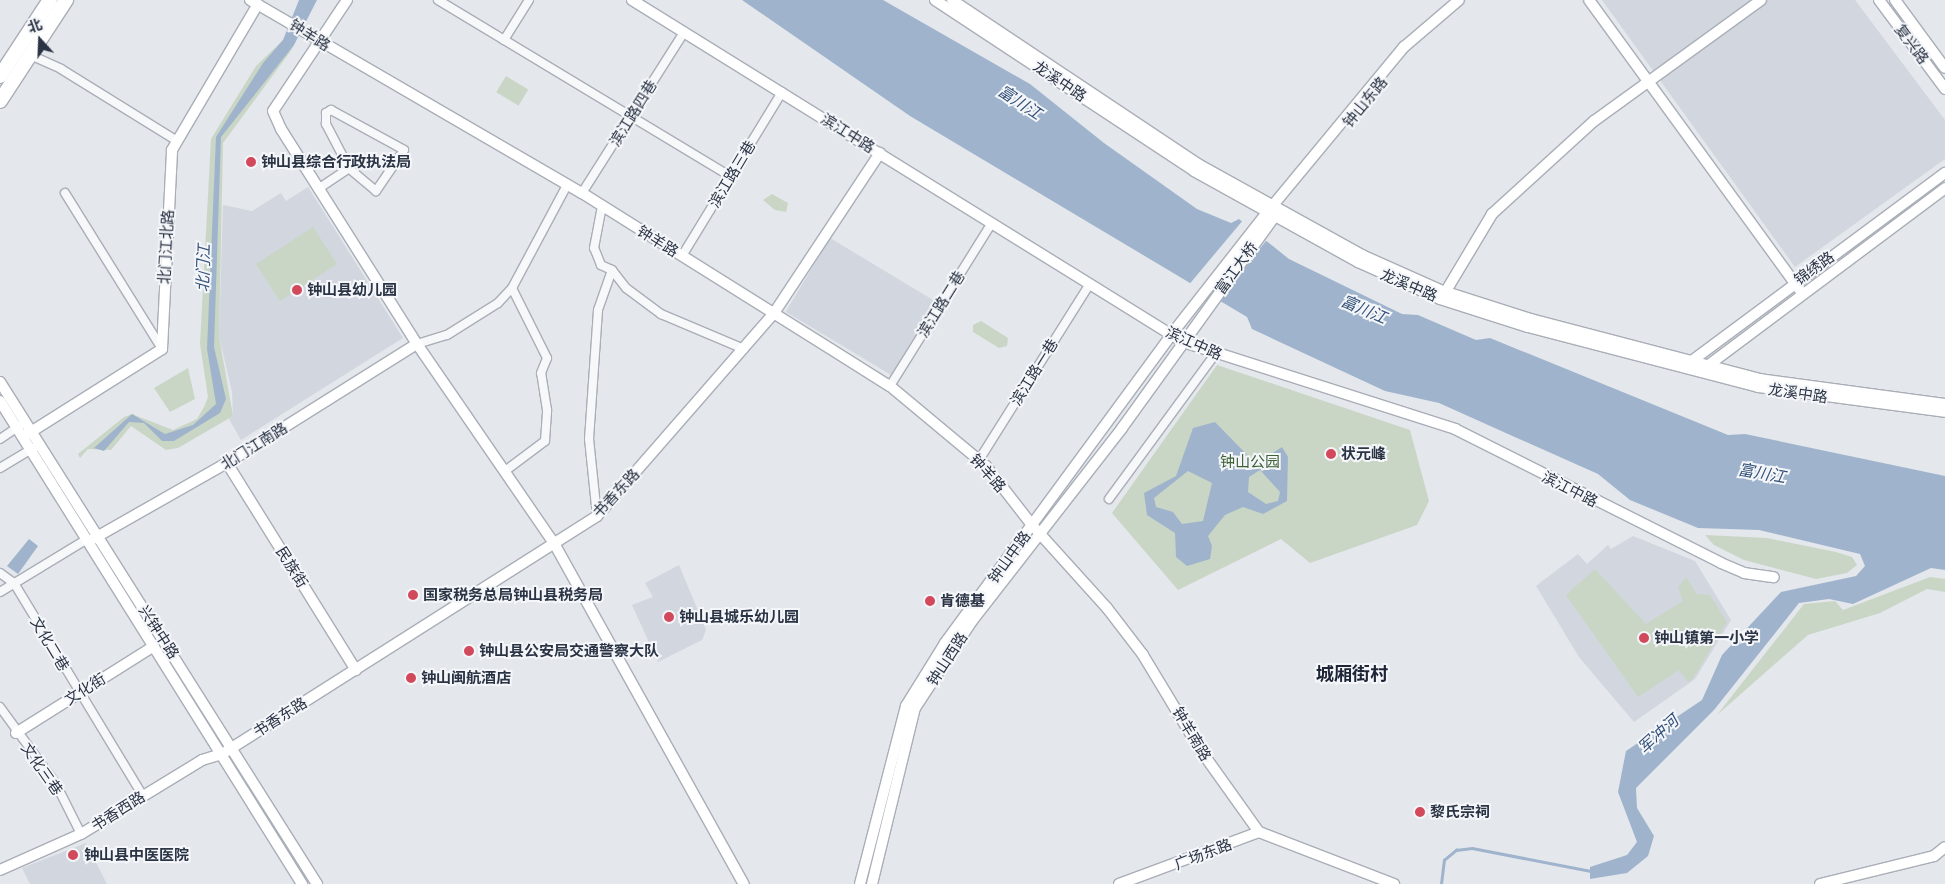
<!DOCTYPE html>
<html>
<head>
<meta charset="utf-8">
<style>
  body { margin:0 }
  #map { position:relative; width:1945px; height:884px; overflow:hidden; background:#e4e7ec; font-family:Barlow,"Noto Sans SC",sans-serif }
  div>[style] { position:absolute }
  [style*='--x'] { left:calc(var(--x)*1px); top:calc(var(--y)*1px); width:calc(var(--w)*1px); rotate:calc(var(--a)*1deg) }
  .built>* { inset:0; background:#d2d6de; transform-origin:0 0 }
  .green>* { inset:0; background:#c9d6c5; transform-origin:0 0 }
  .water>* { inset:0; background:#9fb4cc }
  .pier>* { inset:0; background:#e4e7ec; transform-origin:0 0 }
  .stream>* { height:2.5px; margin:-1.25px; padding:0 1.25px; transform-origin:1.25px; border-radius:1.25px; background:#9fb4cc }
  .roads { filter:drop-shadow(1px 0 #a9aeb7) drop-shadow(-1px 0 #a9aeb7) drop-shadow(0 1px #a9aeb7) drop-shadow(0 -1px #a9aeb7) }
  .street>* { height:8px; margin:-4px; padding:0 4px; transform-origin:4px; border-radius:4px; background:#f7f8fa }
  .secondary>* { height:10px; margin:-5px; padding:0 5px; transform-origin:5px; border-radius:5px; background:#fff }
  .highway>* { height:14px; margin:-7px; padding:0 7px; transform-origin:7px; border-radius:7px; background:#fff }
  .dots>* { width:14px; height:14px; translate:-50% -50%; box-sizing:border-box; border:2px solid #f4f6f9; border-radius:50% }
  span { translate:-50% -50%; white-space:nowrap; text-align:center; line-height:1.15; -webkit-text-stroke:4px #f4f6f9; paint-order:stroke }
  .street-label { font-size:15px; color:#2b3445 }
  .poi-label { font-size:15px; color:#2b3445; font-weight:700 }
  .left { translate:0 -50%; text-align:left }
  .park-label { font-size:15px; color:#3f6138 }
  .water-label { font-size:16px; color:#34527a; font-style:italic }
  .quarter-label { font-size:18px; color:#1d2536; font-weight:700 }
  .north { position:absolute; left:15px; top:15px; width:50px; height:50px; -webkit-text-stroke:4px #f4f6f9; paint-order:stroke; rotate:340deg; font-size:14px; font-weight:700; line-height:20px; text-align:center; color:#2b3445 }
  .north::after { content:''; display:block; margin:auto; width:18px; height:22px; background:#2b3445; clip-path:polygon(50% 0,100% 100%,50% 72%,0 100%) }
</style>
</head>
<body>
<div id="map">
  <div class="built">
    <div style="clip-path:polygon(1602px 0,1855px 0,1945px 120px,1945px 159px,1795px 267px)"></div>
    <div style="clip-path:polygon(308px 187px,403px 338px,241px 440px,229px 419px,233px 416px,232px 392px,219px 336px,223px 205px,252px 211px,281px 193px,286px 201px)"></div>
    <div style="left:830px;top:238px;width:125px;height:86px;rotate:31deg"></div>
    <div style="clip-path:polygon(1633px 536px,1695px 561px,1731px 620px,1695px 679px,1634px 722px,1579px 657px,1536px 586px,1578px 554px,1587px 564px,1608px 545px,1611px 549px)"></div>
    <div style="clip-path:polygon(679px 565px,706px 630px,702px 640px,658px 662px,632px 605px,653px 597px,645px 583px)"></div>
    <div style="clip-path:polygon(86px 843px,107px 884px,30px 884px,22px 868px)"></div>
  </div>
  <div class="green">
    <div style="clip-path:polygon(283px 40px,294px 45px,290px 52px,223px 143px,219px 336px,233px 416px,178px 448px,166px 450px,131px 426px,111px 450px,88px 449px,80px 458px,78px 454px,124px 417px,132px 414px,173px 430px,197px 419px,204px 407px,208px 397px,200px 344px,211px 139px,256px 66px)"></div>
    <div style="left:506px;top:76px;width:26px;height:19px;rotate:31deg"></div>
    <div style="clip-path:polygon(772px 194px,788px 203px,786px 212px,775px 210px,763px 200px)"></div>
    <div style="left:313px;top:227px;width:44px;height:68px;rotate:57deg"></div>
    <div style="clip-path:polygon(981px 321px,1008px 338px,1007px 346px,999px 348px,973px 332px,973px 325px)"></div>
    <div style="clip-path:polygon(1217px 365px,1410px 430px,1429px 501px,1417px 525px,1310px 563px,1281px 539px,1178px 590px,1112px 513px)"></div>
    <div style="clip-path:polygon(188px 368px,195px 399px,170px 412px,154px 388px)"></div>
    <div style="clip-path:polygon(1705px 535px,1767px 538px,1836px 552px,1852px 557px,1857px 565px,1847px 573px,1816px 579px,1744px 560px,1714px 545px)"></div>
    <div style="clip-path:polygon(1595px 569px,1646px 624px,1683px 601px,1678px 587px,1686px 577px,1697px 594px,1710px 595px,1727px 622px,1692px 680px,1688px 682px,1679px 670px,1638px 697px,1566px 595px)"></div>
    <div style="clip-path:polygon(1930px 577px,1945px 579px,1945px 592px,1927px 589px,1880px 613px,1808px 635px,1717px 715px,1804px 604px,1835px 601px,1843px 610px)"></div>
  </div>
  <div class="water">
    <div style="clip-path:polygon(299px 0,317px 0,294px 45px,221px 137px,214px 347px,226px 399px,220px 413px,174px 441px,162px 441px,144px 423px,129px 422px,104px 451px,94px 448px,132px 414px,165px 434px,193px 425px,216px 404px,207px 349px,216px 137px,263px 63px,283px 40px)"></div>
    <div style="clip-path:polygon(742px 0,883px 0,1030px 84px,1104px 143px,1197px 209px,1231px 223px,1239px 219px,1289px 259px,1402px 314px,1418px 315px,1476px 340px,1490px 338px,1728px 435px,1745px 434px,1945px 476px,1945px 570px,1931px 568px,1853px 604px,1829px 599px,1799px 603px,1714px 710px,1636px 788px,1637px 808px,1654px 836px,1648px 856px,1627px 873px,1590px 879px,1590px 867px,1627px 855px,1637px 842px,1618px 792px,1626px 751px,1702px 700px,1722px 655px,1781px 592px,1856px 576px,1865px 566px,1860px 554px,1759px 530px,1698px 528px,1630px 500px,1598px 474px,1508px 434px,1439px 403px,1385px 391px,1252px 329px,1247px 317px,910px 116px)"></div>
    <div style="clip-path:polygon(evenodd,1215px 422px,1256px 464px,1282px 447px,1288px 457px,1287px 501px,1263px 514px,1243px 507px,1225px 515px,1208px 536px,1212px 546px,1210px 559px,1187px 566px,1176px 557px,1175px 533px,1147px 515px,1144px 493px,1176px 476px,1193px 428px,1215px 422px,1260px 470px,1280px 492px,1278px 501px,1266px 504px,1248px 492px,1249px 477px,1260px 470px,1215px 422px,1188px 471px,1212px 483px,1203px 521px,1182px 524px,1173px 512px,1156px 507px,1154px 498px,1188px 471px)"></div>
    <div style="clip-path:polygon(29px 539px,38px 546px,18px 574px,7px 566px)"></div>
  </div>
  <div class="pier">
    <div style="left:1244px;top:219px;width:31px;height:87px;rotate:40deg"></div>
  </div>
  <div class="stream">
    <div style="--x:1441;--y:884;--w:24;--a:-83"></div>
    <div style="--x:1444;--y:860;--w:16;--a:-40"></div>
    <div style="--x:1456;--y:850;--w:16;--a:-7"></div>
    <div style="--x:1472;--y:848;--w:122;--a:10.9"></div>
  </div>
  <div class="roads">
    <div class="street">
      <div style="--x:438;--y:0;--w:341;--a:31.1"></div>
      <div style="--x:504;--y:40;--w:47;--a:-58"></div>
      <div style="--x:28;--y:54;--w:36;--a:24"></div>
      <div style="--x:61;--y:69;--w:137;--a:31.8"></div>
      <div style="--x:318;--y:189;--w:37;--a:-34"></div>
      <div style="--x:349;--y:168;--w:50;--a:-117.6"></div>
      <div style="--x:326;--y:124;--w:11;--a:-90"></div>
      <div style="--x:326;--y:113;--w:6;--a:-31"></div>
      <div style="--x:331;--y:110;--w:83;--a:28.7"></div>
      <div style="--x:404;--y:150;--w:50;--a:124.3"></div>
      <div style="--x:376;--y:191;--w:35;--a:-140"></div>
      <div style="--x:65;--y:193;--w:184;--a:58.1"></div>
      <div style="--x:582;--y:193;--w:191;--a:-57.6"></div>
      <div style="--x:682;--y:256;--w:192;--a:-58.6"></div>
      <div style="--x:612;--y:270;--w:23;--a:52"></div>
      <div style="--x:626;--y:288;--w:44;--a:36.6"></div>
      <div style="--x:661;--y:314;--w:90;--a:22.9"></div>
      <div style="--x:417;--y:344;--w:31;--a:-17"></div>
      <div style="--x:447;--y:335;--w:60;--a:-32.1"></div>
      <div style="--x:498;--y:303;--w:21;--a:-47"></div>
      <div style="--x:512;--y:288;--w:117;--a:-61.9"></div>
      <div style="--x:890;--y:386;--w:192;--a:-58"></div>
      <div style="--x:0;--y:439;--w:25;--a:-34"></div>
      <div style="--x:979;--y:460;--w:208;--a:-57.8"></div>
      <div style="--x:0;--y:468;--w:41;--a:-31"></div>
      <div style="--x:505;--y:471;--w:50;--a:-36.9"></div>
      <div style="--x:545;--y:441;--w:31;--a:-86"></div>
      <div style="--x:547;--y:410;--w:37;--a:-99"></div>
      <div style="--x:541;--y:373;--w:16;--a:-68"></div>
      <div style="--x:547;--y:358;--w:78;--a:-116.6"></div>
      <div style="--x:1109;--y:499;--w:180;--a:-53.8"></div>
      <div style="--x:597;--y:516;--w:77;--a:-95.9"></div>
      <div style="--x:589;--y:439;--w:129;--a:-86"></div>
      <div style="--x:598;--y:310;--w:42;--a:-70.7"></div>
      <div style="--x:612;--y:270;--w:12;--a:-156"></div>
      <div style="--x:601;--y:265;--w:18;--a:-112"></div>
      <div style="--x:594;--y:248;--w:43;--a:-79.2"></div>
      <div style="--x:0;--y:573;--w:17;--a:36"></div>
      <div style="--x:14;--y:583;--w:249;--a:58.8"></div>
      <div style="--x:0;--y:592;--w:102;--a:-31.3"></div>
      <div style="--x:0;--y:707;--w:95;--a:54"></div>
      <div style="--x:56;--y:784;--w:56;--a:63.4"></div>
    </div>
    <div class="secondary">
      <div style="--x:250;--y:0;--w:384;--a:30.2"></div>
      <div style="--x:582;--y:193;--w:363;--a:32.1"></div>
      <div style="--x:890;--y:386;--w:125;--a:39.8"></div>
      <div style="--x:986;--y:466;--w:75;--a:52.1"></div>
      <div style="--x:1032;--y:525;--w:112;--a:47.9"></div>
      <div style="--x:1107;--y:608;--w:59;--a:52.5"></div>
      <div style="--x:1143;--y:655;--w:109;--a:58.9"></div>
      <div style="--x:1199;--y:748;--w:103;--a:54.5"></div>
      <div style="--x:1259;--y:832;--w:145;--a:21.1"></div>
      <div style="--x:347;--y:0;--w:133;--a:123.7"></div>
      <div style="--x:273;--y:111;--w:20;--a:66"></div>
      <div style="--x:281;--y:129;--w:254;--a:57.7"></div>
      <div style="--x:417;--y:344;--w:244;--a:55.5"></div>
      <div style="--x:555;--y:545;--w:388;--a:60.9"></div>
      <div style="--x:632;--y:0;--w:649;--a:31.83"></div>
      <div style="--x:1183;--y:342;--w:286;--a:17.7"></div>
      <div style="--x:1455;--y:429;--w:298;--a:26.7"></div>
      <div style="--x:1721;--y:563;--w:25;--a:23"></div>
      <div style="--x:1744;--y:573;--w:30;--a:8"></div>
      <div style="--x:935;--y:0;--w:310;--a:33.4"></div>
      <div style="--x:1194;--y:171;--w:188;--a:29"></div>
      <div style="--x:1358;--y:262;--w:90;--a:24.3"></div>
      <div style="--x:1440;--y:299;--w:92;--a:17.7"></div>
      <div style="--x:1528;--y:327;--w:238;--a:14.6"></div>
      <div style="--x:1758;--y:387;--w:189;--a:7.6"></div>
      <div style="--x:952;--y:0;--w:296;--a:33.7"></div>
      <div style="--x:1198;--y:164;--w:188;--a:29"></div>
      <div style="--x:1362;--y:255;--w:89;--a:24"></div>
      <div style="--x:1443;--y:291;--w:92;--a:17.7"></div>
      <div style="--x:1531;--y:319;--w:237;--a:14.7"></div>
      <div style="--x:1760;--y:379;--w:187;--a:7.7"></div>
      <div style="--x:1589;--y:0;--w:362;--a:54"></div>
      <div style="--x:1879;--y:0;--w:111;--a:53.4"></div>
      <div style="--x:1895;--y:0;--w:84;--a:53.7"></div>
      <div style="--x:1443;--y:296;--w:96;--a:-59.1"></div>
      <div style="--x:1492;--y:214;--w:138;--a:-42.4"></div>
      <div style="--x:1594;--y:121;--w:206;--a:-35.9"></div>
      <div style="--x:1689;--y:363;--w:319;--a:-36.6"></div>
      <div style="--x:1706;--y:367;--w:299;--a:-36.8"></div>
      <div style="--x:0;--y:382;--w:594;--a:57.73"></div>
      <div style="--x:0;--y:401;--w:570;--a:57.98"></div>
      <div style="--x:26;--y:435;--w:161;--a:-32.3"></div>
      <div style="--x:162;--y:349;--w:199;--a:-87.1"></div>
      <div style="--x:172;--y:150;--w:169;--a:-59.5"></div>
      <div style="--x:227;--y:463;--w:244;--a:58.1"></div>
      <div style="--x:93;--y:539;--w:154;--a:-29.6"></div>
      <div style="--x:227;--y:463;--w:224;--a:-32.1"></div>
      <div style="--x:16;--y:733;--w:163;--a:-32.2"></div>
      <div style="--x:0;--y:870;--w:89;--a:-24"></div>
      <div style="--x:81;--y:834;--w:142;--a:-31.4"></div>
      <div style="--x:202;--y:760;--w:21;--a:-17"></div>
      <div style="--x:222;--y:754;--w:444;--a:-32.4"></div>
      <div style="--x:597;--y:516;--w:269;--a:-48.9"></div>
      <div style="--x:774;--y:313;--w:192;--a:-56.5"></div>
      <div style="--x:860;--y:884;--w:184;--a:-75.5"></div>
      <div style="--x:906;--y:706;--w:74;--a:-58.2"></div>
      <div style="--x:945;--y:643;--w:382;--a:-53.7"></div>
      <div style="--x:1171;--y:335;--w:159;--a:-51.9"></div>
      <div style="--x:1269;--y:210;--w:212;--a:-50.4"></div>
      <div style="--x:1404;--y:47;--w:72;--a:-40.5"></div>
      <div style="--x:872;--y:884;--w:181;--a:-76.3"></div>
      <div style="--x:915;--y:708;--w:104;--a:-56.8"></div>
      <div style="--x:972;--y:621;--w:244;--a:-52.1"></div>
      <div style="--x:1122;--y:428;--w:269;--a:-54.2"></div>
      <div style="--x:1119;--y:884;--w:149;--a:-20.4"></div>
      <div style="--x:1820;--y:884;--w:117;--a:-13.8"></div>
      <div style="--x:1934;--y:856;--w:14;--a:-39"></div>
    </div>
    <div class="highway">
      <div style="--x:0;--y:76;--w:91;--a:-56.7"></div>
      <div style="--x:0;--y:101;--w:121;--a:-56.8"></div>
    </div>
  </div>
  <div class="dots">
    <div style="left:251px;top:162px;background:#d1495b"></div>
    <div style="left:297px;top:290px;background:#d1495b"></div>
    <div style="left:1331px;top:454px;background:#d1495b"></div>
    <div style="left:413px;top:595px;background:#d1495b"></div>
    <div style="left:930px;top:601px;background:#d1495b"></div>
    <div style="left:669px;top:617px;background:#d1495b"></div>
    <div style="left:1644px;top:638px;background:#d1495b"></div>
    <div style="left:469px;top:651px;background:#d1495b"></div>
    <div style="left:411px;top:678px;background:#d1495b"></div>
    <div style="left:1420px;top:812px;background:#d1495b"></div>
    <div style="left:73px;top:855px;background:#d1495b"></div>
  </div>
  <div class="street-label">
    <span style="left:310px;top:35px;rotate:32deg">钟羊路</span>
    <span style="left:1912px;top:44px;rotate:53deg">复兴路</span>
    <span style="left:1060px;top:81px;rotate:34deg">龙溪中路</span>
    <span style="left:1365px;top:102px;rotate:-51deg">钟山东路</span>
    <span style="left:633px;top:113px;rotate:-58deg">滨江路四巷</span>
    <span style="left:848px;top:133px;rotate:32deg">滨江中路</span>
    <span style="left:732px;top:174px;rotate:-59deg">滨江路三巷</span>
    <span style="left:658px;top:241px;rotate:32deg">钟羊路</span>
    <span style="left:166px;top:247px;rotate:-87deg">北门江北路</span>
    <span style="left:1236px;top:268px;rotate:-54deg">富江大桥</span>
    <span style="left:1814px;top:268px;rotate:-36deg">锦绣路</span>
    <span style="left:1409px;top:285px;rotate:23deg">龙溪中路</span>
    <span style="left:941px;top:304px;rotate:-58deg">滨江路二巷</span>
    <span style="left:1194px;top:343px;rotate:24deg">滨江中路</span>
    <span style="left:1034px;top:372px;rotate:-58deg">滨江路一巷</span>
    <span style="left:1798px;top:393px;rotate:8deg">龙溪中路</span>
    <span style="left:254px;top:446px;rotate:-32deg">北门江南路</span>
    <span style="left:988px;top:473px;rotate:48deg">钟羊路</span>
    <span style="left:1570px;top:489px;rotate:27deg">滨江中路</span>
    <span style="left:616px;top:493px;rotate:-47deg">书香东路</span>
    <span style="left:1009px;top:557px;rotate:-54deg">钟山中路</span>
    <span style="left:292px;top:567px;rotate:58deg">民族街</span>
    <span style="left:159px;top:632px;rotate:57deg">兴钟中路</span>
    <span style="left:50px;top:644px;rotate:59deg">文化二巷</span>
    <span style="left:947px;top:659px;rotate:-57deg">钟山西路</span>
    <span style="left:85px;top:689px;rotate:-32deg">文化街</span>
    <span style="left:280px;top:717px;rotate:-32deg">书香东路</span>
    <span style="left:1192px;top:734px;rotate:59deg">钟羊南路</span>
    <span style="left:42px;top:769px;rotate:55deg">文化三巷</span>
    <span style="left:118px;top:811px;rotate:-32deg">书香西路</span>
    <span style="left:1203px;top:854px;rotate:-21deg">广场东路</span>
  </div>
  <div class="poi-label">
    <span class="left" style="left:261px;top:162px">钟山县综合行政执法局</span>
    <span class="left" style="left:307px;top:290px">钟山县幼儿园</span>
    <span class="left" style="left:1341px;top:454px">状元峰</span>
    <span class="left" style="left:423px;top:595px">国家税务总局钟山县税务局</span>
    <span class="left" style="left:940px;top:601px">肯德基</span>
    <span class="left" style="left:679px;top:617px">钟山县城乐幼儿园</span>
    <span class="left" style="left:1654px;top:638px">钟山镇第一小学</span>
    <span class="left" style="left:479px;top:651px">钟山县公安局交通警察大队</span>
    <span class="left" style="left:421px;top:678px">钟山闽航酒店</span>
    <span class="left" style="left:1430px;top:812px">黎氏宗祠</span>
    <span class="left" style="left:84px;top:855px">钟山县中医医院</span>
  </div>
  <div class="park-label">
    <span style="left:1250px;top:462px">钟山公园</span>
  </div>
  <div class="water-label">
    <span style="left:1020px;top:102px;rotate:33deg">富川江</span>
    <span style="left:203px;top:268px;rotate:-88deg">北门江</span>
    <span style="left:1364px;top:309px;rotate:23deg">富川江</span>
    <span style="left:1762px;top:473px;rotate:10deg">富川江</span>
    <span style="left:1658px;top:734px;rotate:-42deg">军冲河</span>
  </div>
  <div class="quarter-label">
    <span style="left:1352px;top:673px">城厢街村</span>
  </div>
  <div class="north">北</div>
</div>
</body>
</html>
